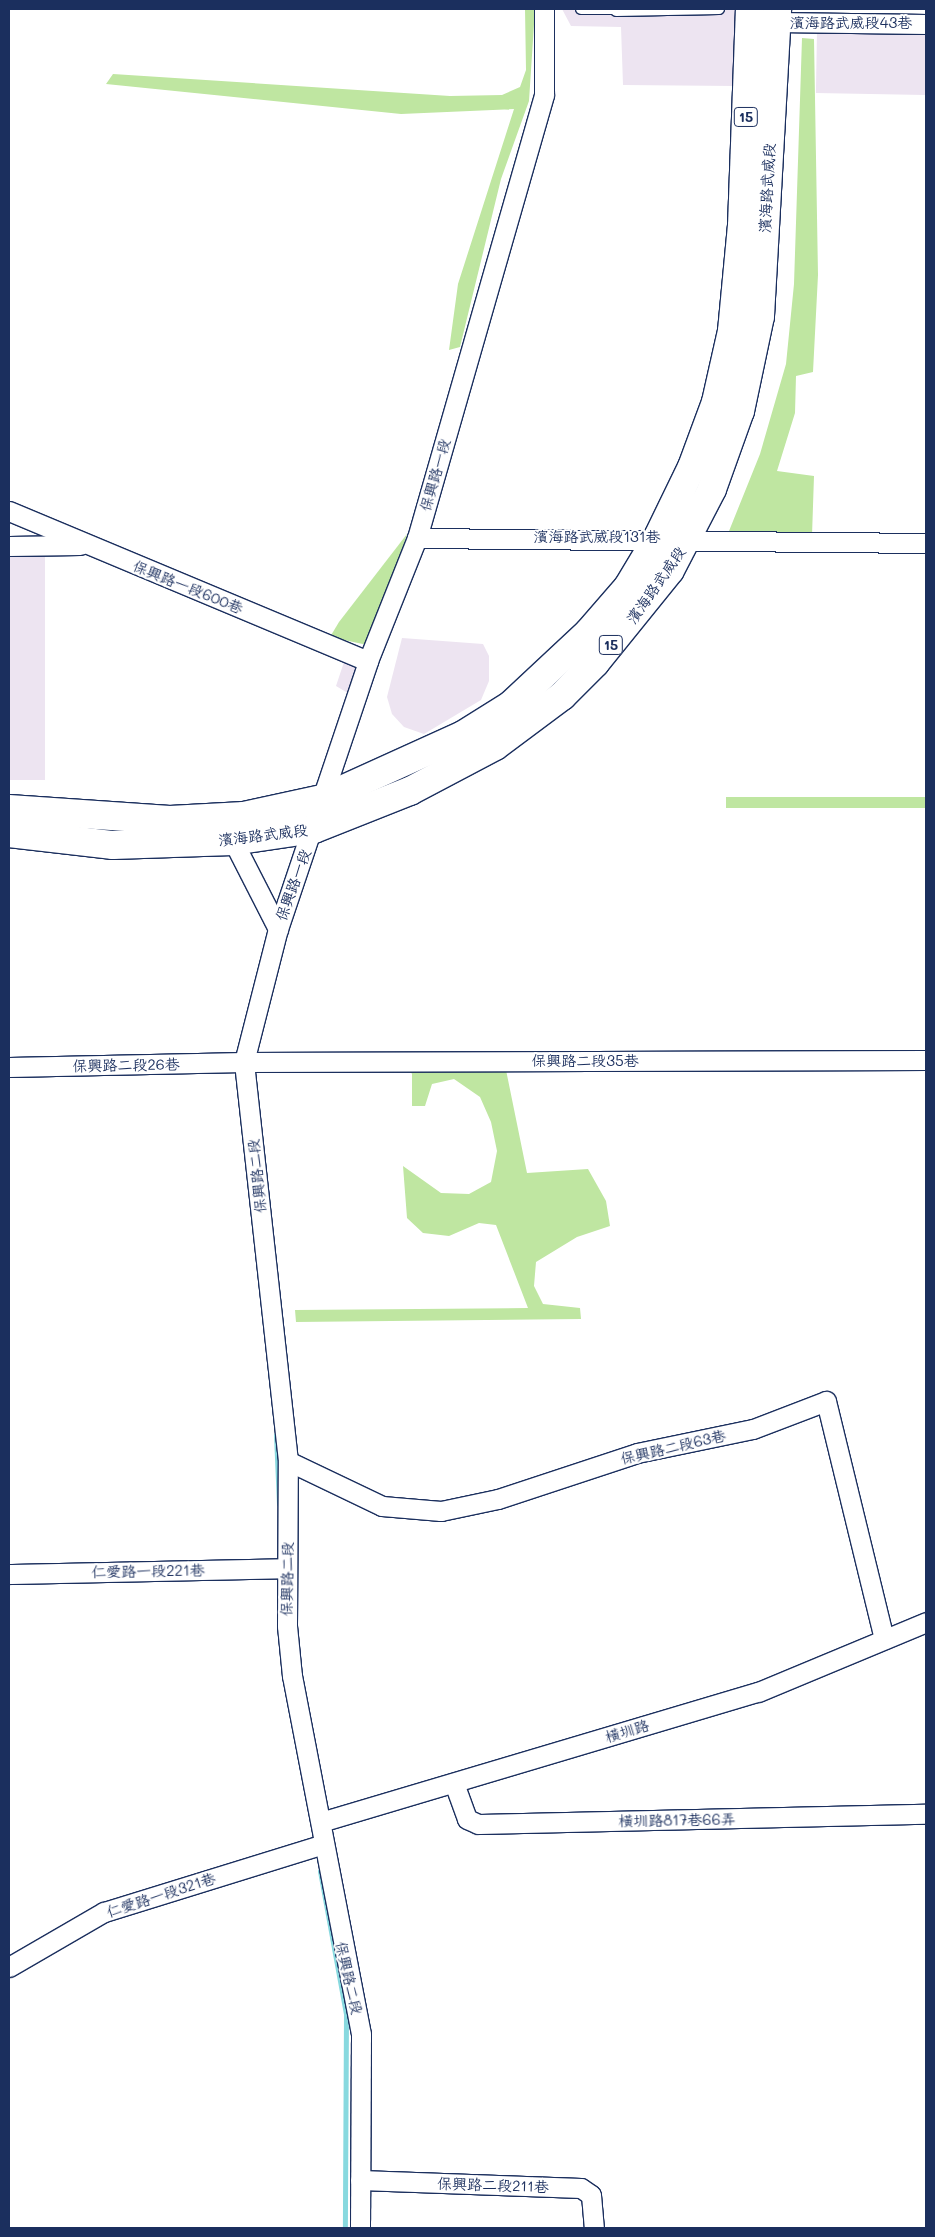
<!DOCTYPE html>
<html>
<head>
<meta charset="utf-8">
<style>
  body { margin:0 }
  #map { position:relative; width:935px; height:2237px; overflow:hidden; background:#fff; font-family:Mali,"LXGW WenKai TC",sans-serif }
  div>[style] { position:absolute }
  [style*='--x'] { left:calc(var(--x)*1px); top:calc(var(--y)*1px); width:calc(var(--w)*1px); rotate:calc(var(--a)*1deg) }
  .built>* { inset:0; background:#ede4f1; transform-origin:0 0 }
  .green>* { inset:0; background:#bfe6a1; transform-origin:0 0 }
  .stream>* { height:5px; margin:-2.5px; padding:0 2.5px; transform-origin:2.5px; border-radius:2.5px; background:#88d9df }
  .roads { filter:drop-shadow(1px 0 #1b2f5e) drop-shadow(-1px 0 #1b2f5e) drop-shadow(0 1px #1b2f5e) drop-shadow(0 -1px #1b2f5e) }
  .lane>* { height:10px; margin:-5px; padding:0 5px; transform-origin:5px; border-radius:5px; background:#fff }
  .street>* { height:19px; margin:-9.5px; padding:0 9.5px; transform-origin:9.5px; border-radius:9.5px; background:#fff }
  .primary>* { height:28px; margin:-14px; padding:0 14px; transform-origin:14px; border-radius:14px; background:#fff }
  span { translate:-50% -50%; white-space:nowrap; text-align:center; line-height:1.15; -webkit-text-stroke:4px #fff; paint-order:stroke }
  .shield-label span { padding:1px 4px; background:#fff; border:1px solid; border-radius:4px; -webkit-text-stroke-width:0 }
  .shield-label { font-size:14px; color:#1b2f5e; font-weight:700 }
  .street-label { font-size:15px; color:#1b2f5e }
  .frame { position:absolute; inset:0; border:10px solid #1b2f5e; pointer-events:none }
</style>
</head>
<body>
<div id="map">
  <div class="built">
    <div style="clip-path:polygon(562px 9px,738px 9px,735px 86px,623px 85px,621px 27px,571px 26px)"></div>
    <div style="left:817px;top:31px;width:109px;height:62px;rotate:1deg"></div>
    <div style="left:9px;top:556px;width:36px;height:224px"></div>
    <div style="clip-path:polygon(402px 638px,483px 644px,489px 656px,489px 681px,481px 700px,424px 734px,404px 727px,392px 714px,387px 697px)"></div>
    <div style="clip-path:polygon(345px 659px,366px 663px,358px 699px,336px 686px)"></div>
  </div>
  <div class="green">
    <div style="clip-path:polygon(525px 9px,535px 9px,529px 101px,501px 179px,460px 347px,449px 350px,458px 284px,514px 109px,401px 114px,106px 84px,113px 74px,450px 96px,502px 95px,520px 87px,526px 70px)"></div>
    <div style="clip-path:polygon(802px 38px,814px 39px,818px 275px,813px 372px,796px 376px,795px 413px,777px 471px,814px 476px,812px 536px,727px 536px,760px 454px,786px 364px,794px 284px)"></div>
    <div style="clip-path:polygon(407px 534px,372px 646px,330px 637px,339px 622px)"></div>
    <div style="left:726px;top:797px;width:200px;height:11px"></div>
    <div style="clip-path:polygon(407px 1065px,506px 1070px,527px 1173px,588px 1169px,606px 1201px,610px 1226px,577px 1237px,536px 1262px,534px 1286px,543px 1304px,580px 1308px,581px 1319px,296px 1322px,295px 1310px,528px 1308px,496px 1225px,479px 1223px,449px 1236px,423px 1233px,407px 1218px,403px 1166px,441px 1193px,469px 1194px,491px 1182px,497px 1151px,491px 1122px,480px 1097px,454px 1079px,432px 1084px,425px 1106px,412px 1106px,412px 1074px)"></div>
  </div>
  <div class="stream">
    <div style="--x:276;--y:1435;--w:69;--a:87.5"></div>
    <div style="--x:320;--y:1871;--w:145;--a:79.7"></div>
    <div style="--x:346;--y:2014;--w:214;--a:90.3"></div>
  </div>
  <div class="roads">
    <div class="lane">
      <div style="--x:581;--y:9;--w:36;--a:0"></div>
      <div style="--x:616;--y:11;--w:103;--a:-1.1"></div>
    </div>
    <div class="street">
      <div style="--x:776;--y:22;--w:150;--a:0.8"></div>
      <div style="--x:9;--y:511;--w:389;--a:22.7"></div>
      <div style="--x:417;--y:538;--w:509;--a:0.56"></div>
      <div style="--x:9;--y:546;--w:71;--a:-0.8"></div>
      <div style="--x:233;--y:841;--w:99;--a:62.9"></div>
      <div style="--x:9;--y:1067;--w:235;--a:-1.2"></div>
      <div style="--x:244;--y:1062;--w:682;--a:-0.17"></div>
      <div style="--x:288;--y:1461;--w:104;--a:25.6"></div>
      <div style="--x:382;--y:1506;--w:59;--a:4.8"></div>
      <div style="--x:441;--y:1511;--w:58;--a:-11.9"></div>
      <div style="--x:498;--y:1499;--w:146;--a:-18.3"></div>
      <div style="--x:637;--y:1453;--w:118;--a:-11.7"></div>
      <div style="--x:753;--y:1429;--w:78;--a:-21"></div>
      <div style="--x:826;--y:1401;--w:245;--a:76.3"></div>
      <div style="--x:9;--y:1574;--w:278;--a:-1.2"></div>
      <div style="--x:454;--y:1783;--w:38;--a:70"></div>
      <div style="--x:467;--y:1819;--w:12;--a:24"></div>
      <div style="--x:478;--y:1824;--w:448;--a:-1.3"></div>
      <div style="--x:321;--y:1822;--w:456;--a:-16.6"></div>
      <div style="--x:758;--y:1692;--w:182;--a:-22.6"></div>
      <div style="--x:9;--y:1967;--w:110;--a:-30.1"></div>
      <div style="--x:104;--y:1912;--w:229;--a:-17.2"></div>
      <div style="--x:360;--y:2180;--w:221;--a:2.1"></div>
      <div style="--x:581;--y:2188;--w:12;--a:35"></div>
      <div style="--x:591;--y:2195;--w:33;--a:85"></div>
      <div style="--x:360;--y:2228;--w:194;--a:-89.7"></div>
      <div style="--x:361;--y:2034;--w:365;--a:-100.9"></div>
      <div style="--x:292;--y:1676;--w:50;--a:-95.7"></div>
      <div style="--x:287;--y:1626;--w:165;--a:-89.7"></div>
      <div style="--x:288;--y:1461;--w:401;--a:-96.3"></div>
      <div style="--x:244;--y:1062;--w:137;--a:-75.7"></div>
      <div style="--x:278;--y:929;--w:283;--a:-71.4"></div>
      <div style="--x:368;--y:661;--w:132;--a:-68.3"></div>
      <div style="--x:417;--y:538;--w:461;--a:-74"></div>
      <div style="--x:544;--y:95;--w:86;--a:-90"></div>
    </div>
    <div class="primary">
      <div style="--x:9;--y:809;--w:161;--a:3.9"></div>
      <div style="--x:170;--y:820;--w:74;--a:-3.1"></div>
      <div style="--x:244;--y:816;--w:80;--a:-12.3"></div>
      <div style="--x:322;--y:799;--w:155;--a:-24.4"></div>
      <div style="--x:463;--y:735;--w:57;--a:-32"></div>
      <div style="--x:511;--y:705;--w:107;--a:-43.1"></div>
      <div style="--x:589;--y:632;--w:60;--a:-49.1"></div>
      <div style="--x:628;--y:587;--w:58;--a:-59"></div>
      <div style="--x:658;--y:537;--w:78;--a:-64.1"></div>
      <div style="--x:692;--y:467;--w:69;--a:-69.7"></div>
      <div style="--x:716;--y:402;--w:73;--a:-77.3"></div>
      <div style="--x:732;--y:331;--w:105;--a:-84.6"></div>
      <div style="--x:742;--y:226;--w:217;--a:-87.9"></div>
      <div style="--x:9;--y:833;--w:105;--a:6.6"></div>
      <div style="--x:113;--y:845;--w:120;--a:-1.9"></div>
      <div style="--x:233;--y:841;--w:82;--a:-8.4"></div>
      <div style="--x:314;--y:829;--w:103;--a:-21.6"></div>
      <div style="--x:410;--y:791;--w:96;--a:-27.9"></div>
      <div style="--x:495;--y:746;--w:84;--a:-36.7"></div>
      <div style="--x:562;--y:696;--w:47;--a:-45"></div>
      <div style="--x:595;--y:663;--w:119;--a:-51.1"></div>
      <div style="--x:670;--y:570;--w:91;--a:-62.6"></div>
      <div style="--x:712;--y:489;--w:83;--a:-70.3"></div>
      <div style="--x:740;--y:411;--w:97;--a:-78.1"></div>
      <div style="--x:760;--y:316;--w:307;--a:-86.8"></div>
    </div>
  </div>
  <div class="shield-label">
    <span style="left:746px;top:117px">15</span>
    <span style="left:611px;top:645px">15</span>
  </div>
  <div class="street-label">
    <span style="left:851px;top:23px">濱海路武威段43巷</span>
    <span style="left:767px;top:188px;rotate:-87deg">濱海路武威段</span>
    <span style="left:435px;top:475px;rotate:-74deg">保興路一段</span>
    <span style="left:597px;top:537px">濱海路武威段131巷</span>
    <span style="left:656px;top:585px;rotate:-55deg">濱海路武威段</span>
    <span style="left:188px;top:587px;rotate:22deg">保興路一段600巷</span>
    <span style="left:263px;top:835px;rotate:-7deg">濱海路武威段</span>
    <span style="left:293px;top:885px;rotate:-70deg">保興路一段</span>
    <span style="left:585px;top:1061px">保興路二段35巷</span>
    <span style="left:126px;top:1065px;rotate:-1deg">保興路二段26巷</span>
    <span style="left:257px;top:1176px;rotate:-96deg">保興路二段</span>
    <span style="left:673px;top:1447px;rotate:-13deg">保興路二段63巷</span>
    <span style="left:148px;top:1571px;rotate:-1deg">仁愛路一段221巷</span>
    <span style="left:287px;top:1579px;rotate:-89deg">保興路二段</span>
    <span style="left:627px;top:1731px;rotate:-17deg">橫圳路</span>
    <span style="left:677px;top:1820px;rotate:-1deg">橫圳路817巷66弄</span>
    <span style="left:161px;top:1895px;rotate:-18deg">仁愛路一段321巷</span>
    <span style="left:349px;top:1978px;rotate:77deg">保興路二段</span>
    <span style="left:493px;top:2185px;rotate:2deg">保興路二段211巷</span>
  </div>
  <div class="frame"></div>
</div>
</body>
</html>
